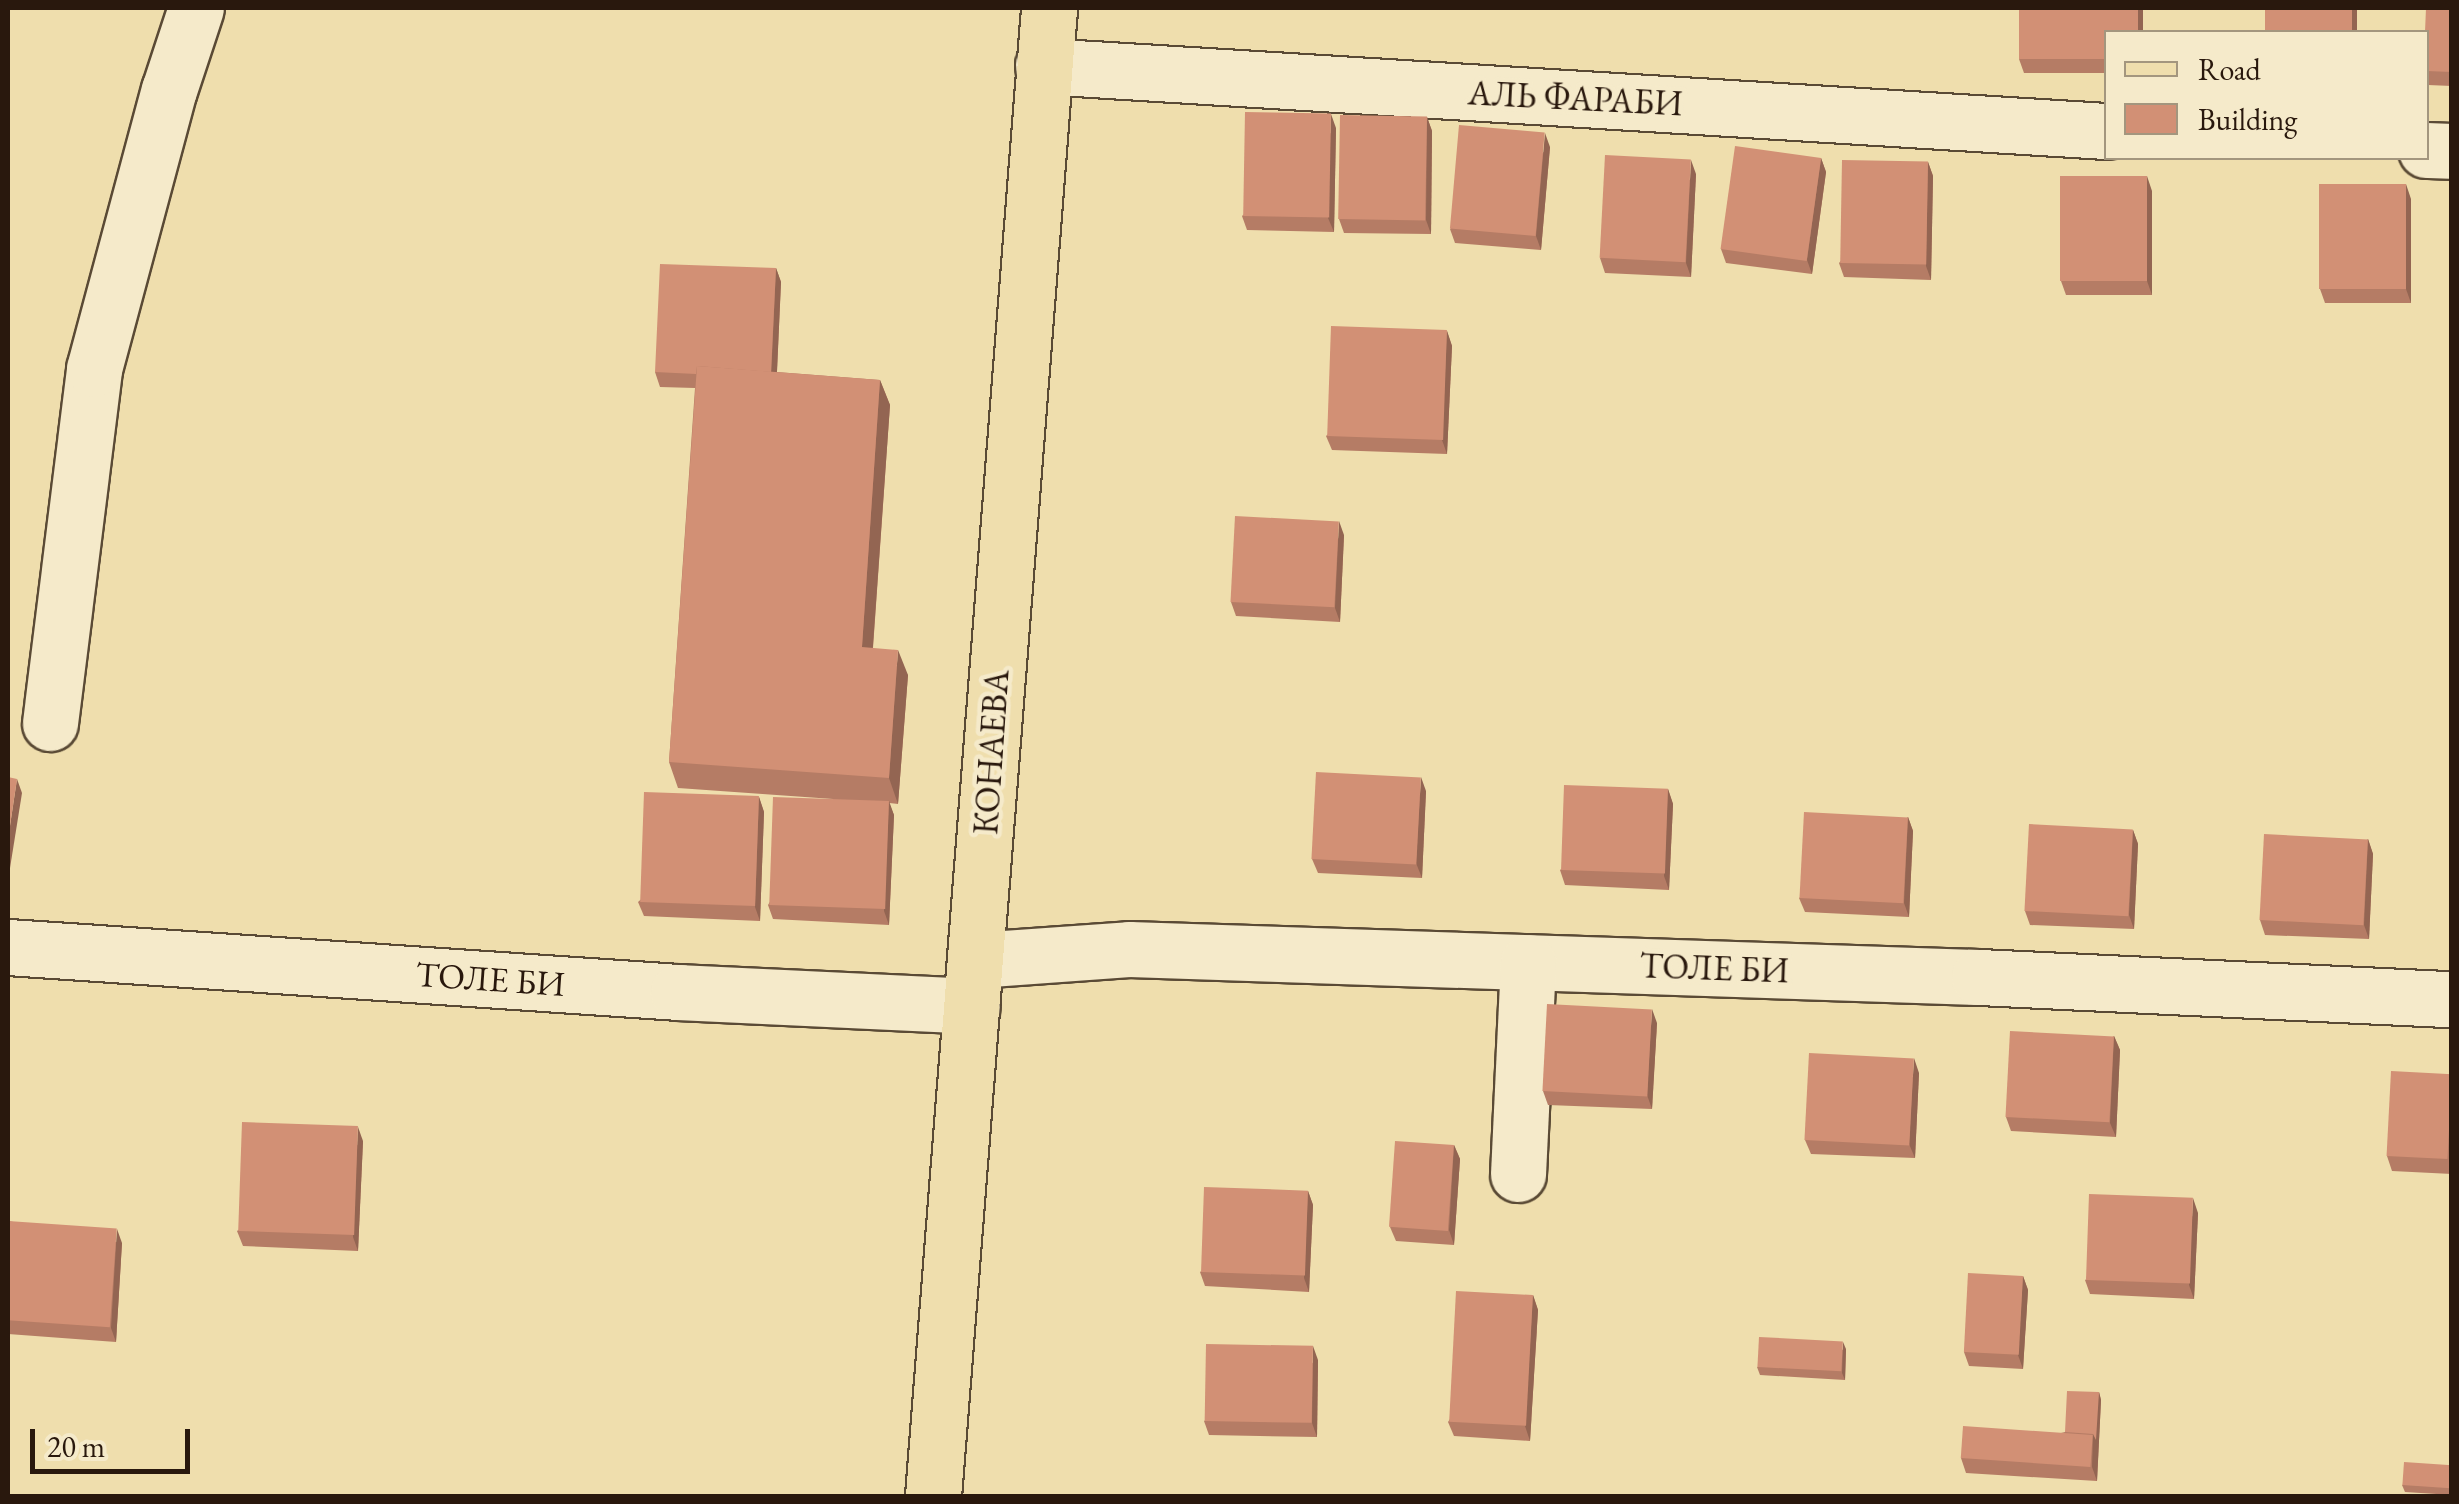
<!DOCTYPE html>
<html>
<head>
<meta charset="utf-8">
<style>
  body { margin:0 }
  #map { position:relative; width:2459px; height:1504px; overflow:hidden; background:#efdead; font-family:"EB Garamond",serif }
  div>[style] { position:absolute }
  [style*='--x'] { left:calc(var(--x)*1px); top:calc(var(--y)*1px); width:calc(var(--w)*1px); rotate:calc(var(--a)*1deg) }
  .roads { filter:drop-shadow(2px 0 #5a4a35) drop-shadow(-2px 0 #5a4a35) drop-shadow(0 2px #5a4a35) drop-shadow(0 -2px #5a4a35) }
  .minor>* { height:55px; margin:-27.5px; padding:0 27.5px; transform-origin:27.5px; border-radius:27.5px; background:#f5eaca }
  .major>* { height:55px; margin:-27.5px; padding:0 27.5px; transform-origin:27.5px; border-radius:27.5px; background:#efdead }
  .wall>* { inset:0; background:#b57c65 }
  .shaded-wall>* { inset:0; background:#936552; transform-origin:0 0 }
  .building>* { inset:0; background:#d29075; transform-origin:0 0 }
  span { translate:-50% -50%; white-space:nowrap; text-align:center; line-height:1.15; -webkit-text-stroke:9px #f5eaca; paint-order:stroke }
  .street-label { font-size:35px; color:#29180d }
  .frame { position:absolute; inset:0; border:10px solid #29180d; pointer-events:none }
  .legend { position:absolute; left:2104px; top:30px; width:325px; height:130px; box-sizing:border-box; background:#f5eaca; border:2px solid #a3967e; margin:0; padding:12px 18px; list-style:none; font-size:30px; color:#29180d }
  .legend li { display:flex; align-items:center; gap:20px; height:50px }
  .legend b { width:50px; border:2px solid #a3967e }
  .scale { position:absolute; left:30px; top:1429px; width:160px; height:45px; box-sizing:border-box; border:5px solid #29180d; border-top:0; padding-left:12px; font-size:30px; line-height:35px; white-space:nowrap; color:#29180d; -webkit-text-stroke:8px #f5eaca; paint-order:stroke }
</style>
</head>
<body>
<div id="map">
  <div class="roads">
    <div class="minor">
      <div style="--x:1043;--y:66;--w:1065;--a:3.5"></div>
      <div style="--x:2426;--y:150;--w:26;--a:2"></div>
      <div style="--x:50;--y:723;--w:357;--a:-82.9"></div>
      <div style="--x:94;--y:369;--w:289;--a:-75"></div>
      <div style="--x:169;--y:90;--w:86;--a:-71.8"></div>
      <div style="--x:8;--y:947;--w:672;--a:3.84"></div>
      <div style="--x:678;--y:992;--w:294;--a:2.7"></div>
      <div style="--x:976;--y:960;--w:153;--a:-4.1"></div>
      <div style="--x:1129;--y:949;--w:850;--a:1.89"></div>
      <div style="--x:1979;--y:977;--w:474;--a:2.7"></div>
      <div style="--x:1518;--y:1174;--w:212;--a:-87.3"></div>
    </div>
    <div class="major">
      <div style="--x:933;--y:1496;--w:1493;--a:-85.54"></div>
    </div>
  </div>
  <div class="wall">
    <div style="clip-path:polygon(2452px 8px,2452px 86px,2428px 85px,2426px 79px,2426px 32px)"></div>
    <div style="clip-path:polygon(2106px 32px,2106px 73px,2024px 73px,2019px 59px)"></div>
    <div style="clip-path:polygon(1427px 117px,1432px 131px,1431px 234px,1344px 233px,1339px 219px)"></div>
    <div style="clip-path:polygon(1336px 128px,1334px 232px,1247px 230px,1242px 216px)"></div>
    <div style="clip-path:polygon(1550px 147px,1541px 250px,1455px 243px,1450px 229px)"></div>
    <div style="clip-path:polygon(1821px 158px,1826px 172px,1812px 274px,1726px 263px,1721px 249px)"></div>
    <div style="clip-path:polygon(1928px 162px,1933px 176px,1931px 280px,1844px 277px,1839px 263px)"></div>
    <div style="clip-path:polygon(1696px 174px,1691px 277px,1605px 273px,1600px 258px)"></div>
    <div style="clip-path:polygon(2152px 191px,2152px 295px,2066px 295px,2061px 281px)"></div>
    <div style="clip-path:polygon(2411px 199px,2411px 303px,2325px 303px,2320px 289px)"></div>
    <div style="clip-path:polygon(776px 268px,781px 282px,777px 372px,880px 380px,890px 405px,873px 648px,908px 675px,898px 804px,889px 803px,894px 815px,889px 925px,773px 919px,768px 905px,833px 799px,678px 788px,669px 762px,695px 388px,660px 387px,655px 372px)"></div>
    <div style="clip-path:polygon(1447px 331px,1452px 346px,1447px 454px,1332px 450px,1326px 436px)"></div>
    <div style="clip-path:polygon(1344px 535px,1340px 622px,1236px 616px,1231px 602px)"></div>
    <div style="clip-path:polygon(1668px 789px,1673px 804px,1669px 890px,1565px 885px,1560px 870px)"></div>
    <div style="clip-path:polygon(1426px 791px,1422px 878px,1318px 873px,1312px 859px)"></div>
    <div style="clip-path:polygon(759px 797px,764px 812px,760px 921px,644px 916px,638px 902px)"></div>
    <div style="clip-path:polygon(1908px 817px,1913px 831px,1909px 917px,1805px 912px,1799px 898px)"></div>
    <div style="clip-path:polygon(2133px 830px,2138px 844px,2134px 929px,2030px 925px,2025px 911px)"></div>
    <div style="clip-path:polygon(2368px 839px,2373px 854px,2369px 939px,2265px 935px,2260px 920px)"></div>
    <div style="clip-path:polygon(1657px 1023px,1652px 1109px,1548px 1105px,1543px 1091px)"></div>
    <div style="clip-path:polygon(2114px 1036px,2120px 1050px,2116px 1137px,2011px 1131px,2006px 1117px)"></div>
    <div style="clip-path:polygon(1919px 1073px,1915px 1158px,1811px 1154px,1805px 1140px)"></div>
    <div style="clip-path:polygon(2452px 1074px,2452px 1174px,2392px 1171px,2387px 1156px)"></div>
    <div style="clip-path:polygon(363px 1141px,358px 1251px,243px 1246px,237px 1231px)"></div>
    <div style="clip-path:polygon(1454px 1145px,1460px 1159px,1454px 1245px,1396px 1241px,1390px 1227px)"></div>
    <div style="clip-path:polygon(1308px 1191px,1313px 1205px,1309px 1292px,1205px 1286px,1200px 1272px)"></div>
    <div style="clip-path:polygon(2198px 1213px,2194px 1299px,2090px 1294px,2085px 1280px)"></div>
    <div style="clip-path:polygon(8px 1221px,122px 1243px,116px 1342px,8px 1334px)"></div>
    <div style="clip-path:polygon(2023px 1276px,2028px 1290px,2023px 1369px,1969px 1366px,1964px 1352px)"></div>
    <div style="clip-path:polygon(1533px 1295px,1538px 1310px,1530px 1441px,1454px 1436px,1448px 1422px)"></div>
    <div style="clip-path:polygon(1846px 1349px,1845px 1380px,1760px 1375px,1757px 1367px)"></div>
    <div style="clip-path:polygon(1318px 1360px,1317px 1437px,1209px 1435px,1204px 1421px)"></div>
    <div style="clip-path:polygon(2099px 1392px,2101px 1400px,2097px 1481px,1966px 1473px,1961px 1458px,2065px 1432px)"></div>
    <div style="clip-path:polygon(2452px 1465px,2452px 1495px,2405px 1492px,2402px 1485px)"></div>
  </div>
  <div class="shaded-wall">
    <div style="left:2138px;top:8px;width:5px;height:24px"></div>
    <div style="left:2352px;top:8px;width:5px;height:24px"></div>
    <div style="clip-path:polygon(1331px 114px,1336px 128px,1334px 232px,1328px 218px)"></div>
    <div style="clip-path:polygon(1427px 117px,1432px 131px,1431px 234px,1426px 220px)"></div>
    <div style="clip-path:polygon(1545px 133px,1550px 147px,1541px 250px,1536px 236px)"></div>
    <div style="clip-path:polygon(1821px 158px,1826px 172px,1812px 274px,1807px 260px)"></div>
    <div style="clip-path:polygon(1691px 160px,1696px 174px,1691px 277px,1686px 263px)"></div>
    <div style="clip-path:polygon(1928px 162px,1933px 176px,1931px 280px,1926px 266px)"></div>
    <div style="clip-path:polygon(2147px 176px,2152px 191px,2152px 295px,2147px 281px)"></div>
    <div style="clip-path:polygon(2406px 184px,2411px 199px,2411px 303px,2406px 289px)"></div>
    <div style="clip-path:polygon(776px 268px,781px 282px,776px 392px,771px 378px)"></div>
    <div style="clip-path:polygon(1447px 331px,1452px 346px,1447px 454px,1442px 440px)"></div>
    <div style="clip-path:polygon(880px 380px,890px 405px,871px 673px,862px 647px)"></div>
    <div style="clip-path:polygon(1339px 521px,1344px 535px,1340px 622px,1335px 608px)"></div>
    <div style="clip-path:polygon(898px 650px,908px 675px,898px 804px,889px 778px)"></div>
    <div style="clip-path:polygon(1421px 777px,1426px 791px,1422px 878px,1416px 863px)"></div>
    <div style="clip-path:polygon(17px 779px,22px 793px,10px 868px,8px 860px,8px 839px)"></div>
    <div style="clip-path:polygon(1668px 789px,1673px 804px,1669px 890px,1664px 876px)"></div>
    <div style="clip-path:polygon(759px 797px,764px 812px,760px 921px,755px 907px)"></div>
    <div style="clip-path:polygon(889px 801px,894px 815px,889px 925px,884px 911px)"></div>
    <div style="clip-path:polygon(1908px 817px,1913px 831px,1909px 917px,1904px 903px)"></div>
    <div style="clip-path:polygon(2133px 830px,2138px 844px,2134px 929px,2129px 915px)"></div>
    <div style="clip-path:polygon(2368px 839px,2373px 854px,2369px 939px,2364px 925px)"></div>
    <div style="clip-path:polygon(1652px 1009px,1657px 1023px,1652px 1109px,1647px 1095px)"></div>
    <div style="clip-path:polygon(2114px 1036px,2120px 1050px,2116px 1137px,2110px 1123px)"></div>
    <div style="clip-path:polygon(1914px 1058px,1919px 1073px,1915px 1158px,1909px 1144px)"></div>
    <div style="clip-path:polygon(358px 1127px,363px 1141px,358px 1251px,353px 1237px)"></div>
    <div style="clip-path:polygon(1454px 1145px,1460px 1159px,1454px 1245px,1449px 1230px)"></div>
    <div style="clip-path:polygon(1308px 1191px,1313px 1205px,1309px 1292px,1304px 1278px)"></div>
    <div style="clip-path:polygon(2193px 1198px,2198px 1213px,2194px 1299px,2189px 1285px)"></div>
    <div style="clip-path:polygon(117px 1229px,122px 1243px,116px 1342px,111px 1328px)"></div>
    <div style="clip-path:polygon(2023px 1276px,2028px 1290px,2023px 1369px,2018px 1355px)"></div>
    <div style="clip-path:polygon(1533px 1295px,1538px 1310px,1530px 1441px,1525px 1426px)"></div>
    <div style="clip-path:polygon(1843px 1342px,1846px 1349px,1845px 1380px,1842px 1373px)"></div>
    <div style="clip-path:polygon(1313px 1346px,1318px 1360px,1317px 1437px,1312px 1423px)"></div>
    <div style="clip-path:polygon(2099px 1392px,2101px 1400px,2097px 1481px,2092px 1467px,2093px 1434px)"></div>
  </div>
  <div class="building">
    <div style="clip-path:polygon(2019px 8px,2138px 8px,2138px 32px,2106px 32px,2106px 59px,2019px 59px)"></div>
    <div style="left:2265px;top:8px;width:87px;height:24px"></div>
    <div style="clip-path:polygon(2426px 8px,2452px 8px,2452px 72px,2426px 71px,2426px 32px,2425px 32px)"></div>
    <div style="left:1245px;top:112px;width:86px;height:104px;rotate:1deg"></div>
    <div style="left:1340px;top:115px;width:87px;height:104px;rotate:1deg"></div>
    <div style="left:1459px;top:125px;width:86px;height:104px;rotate:5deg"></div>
    <div style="left:1735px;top:146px;width:87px;height:104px;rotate:8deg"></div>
    <div style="left:1605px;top:155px;width:86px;height:103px;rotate:3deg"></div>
    <div style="left:1842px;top:160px;width:86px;height:103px;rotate:1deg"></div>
    <div style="left:2060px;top:176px;width:87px;height:105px"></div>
    <div style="left:2406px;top:184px;width:105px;height:87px;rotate:90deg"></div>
    <div style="clip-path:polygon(660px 264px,776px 268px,771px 372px,697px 366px,696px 374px,655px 372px)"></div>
    <div style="left:1331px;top:326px;width:116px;height:110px;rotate:2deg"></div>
    <div style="clip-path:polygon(697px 366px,880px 380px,862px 647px,898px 650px,889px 778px,669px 762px)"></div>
    <div style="left:1235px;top:516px;width:104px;height:86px;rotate:3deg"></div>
    <div style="left:1316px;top:772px;width:105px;height:87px;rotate:3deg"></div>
    <div style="clip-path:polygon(8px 777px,17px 779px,8px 839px)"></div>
    <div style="left:1564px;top:785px;width:104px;height:85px;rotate:2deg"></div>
    <div style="left:644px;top:792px;width:115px;height:110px;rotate:2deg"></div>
    <div style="left:773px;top:797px;width:116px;height:108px;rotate:2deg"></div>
    <div style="left:1804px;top:812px;width:104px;height:86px;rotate:3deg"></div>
    <div style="left:2029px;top:824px;width:104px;height:87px;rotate:3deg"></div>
    <div style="left:2264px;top:834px;width:104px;height:86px;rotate:3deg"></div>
    <div style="left:1547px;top:1004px;width:105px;height:87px;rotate:3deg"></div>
    <div style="left:2010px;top:1031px;width:104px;height:86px;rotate:3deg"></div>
    <div style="left:1809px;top:1053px;width:105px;height:87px;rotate:3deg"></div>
    <div style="left:2391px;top:1071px;width:61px;height:85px;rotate:3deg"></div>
    <div style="left:242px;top:1122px;width:116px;height:109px;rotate:2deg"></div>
    <div style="left:1395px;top:1141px;width:59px;height:86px;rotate:4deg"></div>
    <div style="left:1204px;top:1187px;width:104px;height:85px;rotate:2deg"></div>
    <div style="left:2089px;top:1194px;width:104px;height:86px;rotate:2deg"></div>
    <div style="left:8px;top:1221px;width:109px;height:99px;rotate:4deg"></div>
    <div style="left:1968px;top:1273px;width:55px;height:79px;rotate:3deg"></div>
    <div style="left:1456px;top:1291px;width:77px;height:131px;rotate:3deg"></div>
    <div style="left:1759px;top:1337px;width:84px;height:30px;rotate:3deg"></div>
    <div style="left:1206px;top:1344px;width:107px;height:77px;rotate:1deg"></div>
    <div style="clip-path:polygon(2067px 1391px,2099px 1392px,2096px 1440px,2093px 1434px,2065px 1432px)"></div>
    <div style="left:1963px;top:1426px;width:130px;height:32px;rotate:4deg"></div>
    <div style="left:2404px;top:1462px;width:48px;height:23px;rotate:4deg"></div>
  </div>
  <div class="street-label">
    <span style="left:1575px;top:98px;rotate:3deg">АЛЬ ФАРАБИ</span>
    <span style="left:991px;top:752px;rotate:-86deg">КОНАЕВА</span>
    <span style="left:1714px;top:968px;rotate:2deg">ТОЛЕ БИ</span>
    <span style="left:490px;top:979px;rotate:4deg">ТОЛЕ БИ</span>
  </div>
  <div class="frame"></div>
  <ul class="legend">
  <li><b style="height:12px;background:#efdead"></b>Road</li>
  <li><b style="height:28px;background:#d29075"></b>Building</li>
  </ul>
  <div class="scale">20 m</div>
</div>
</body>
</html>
